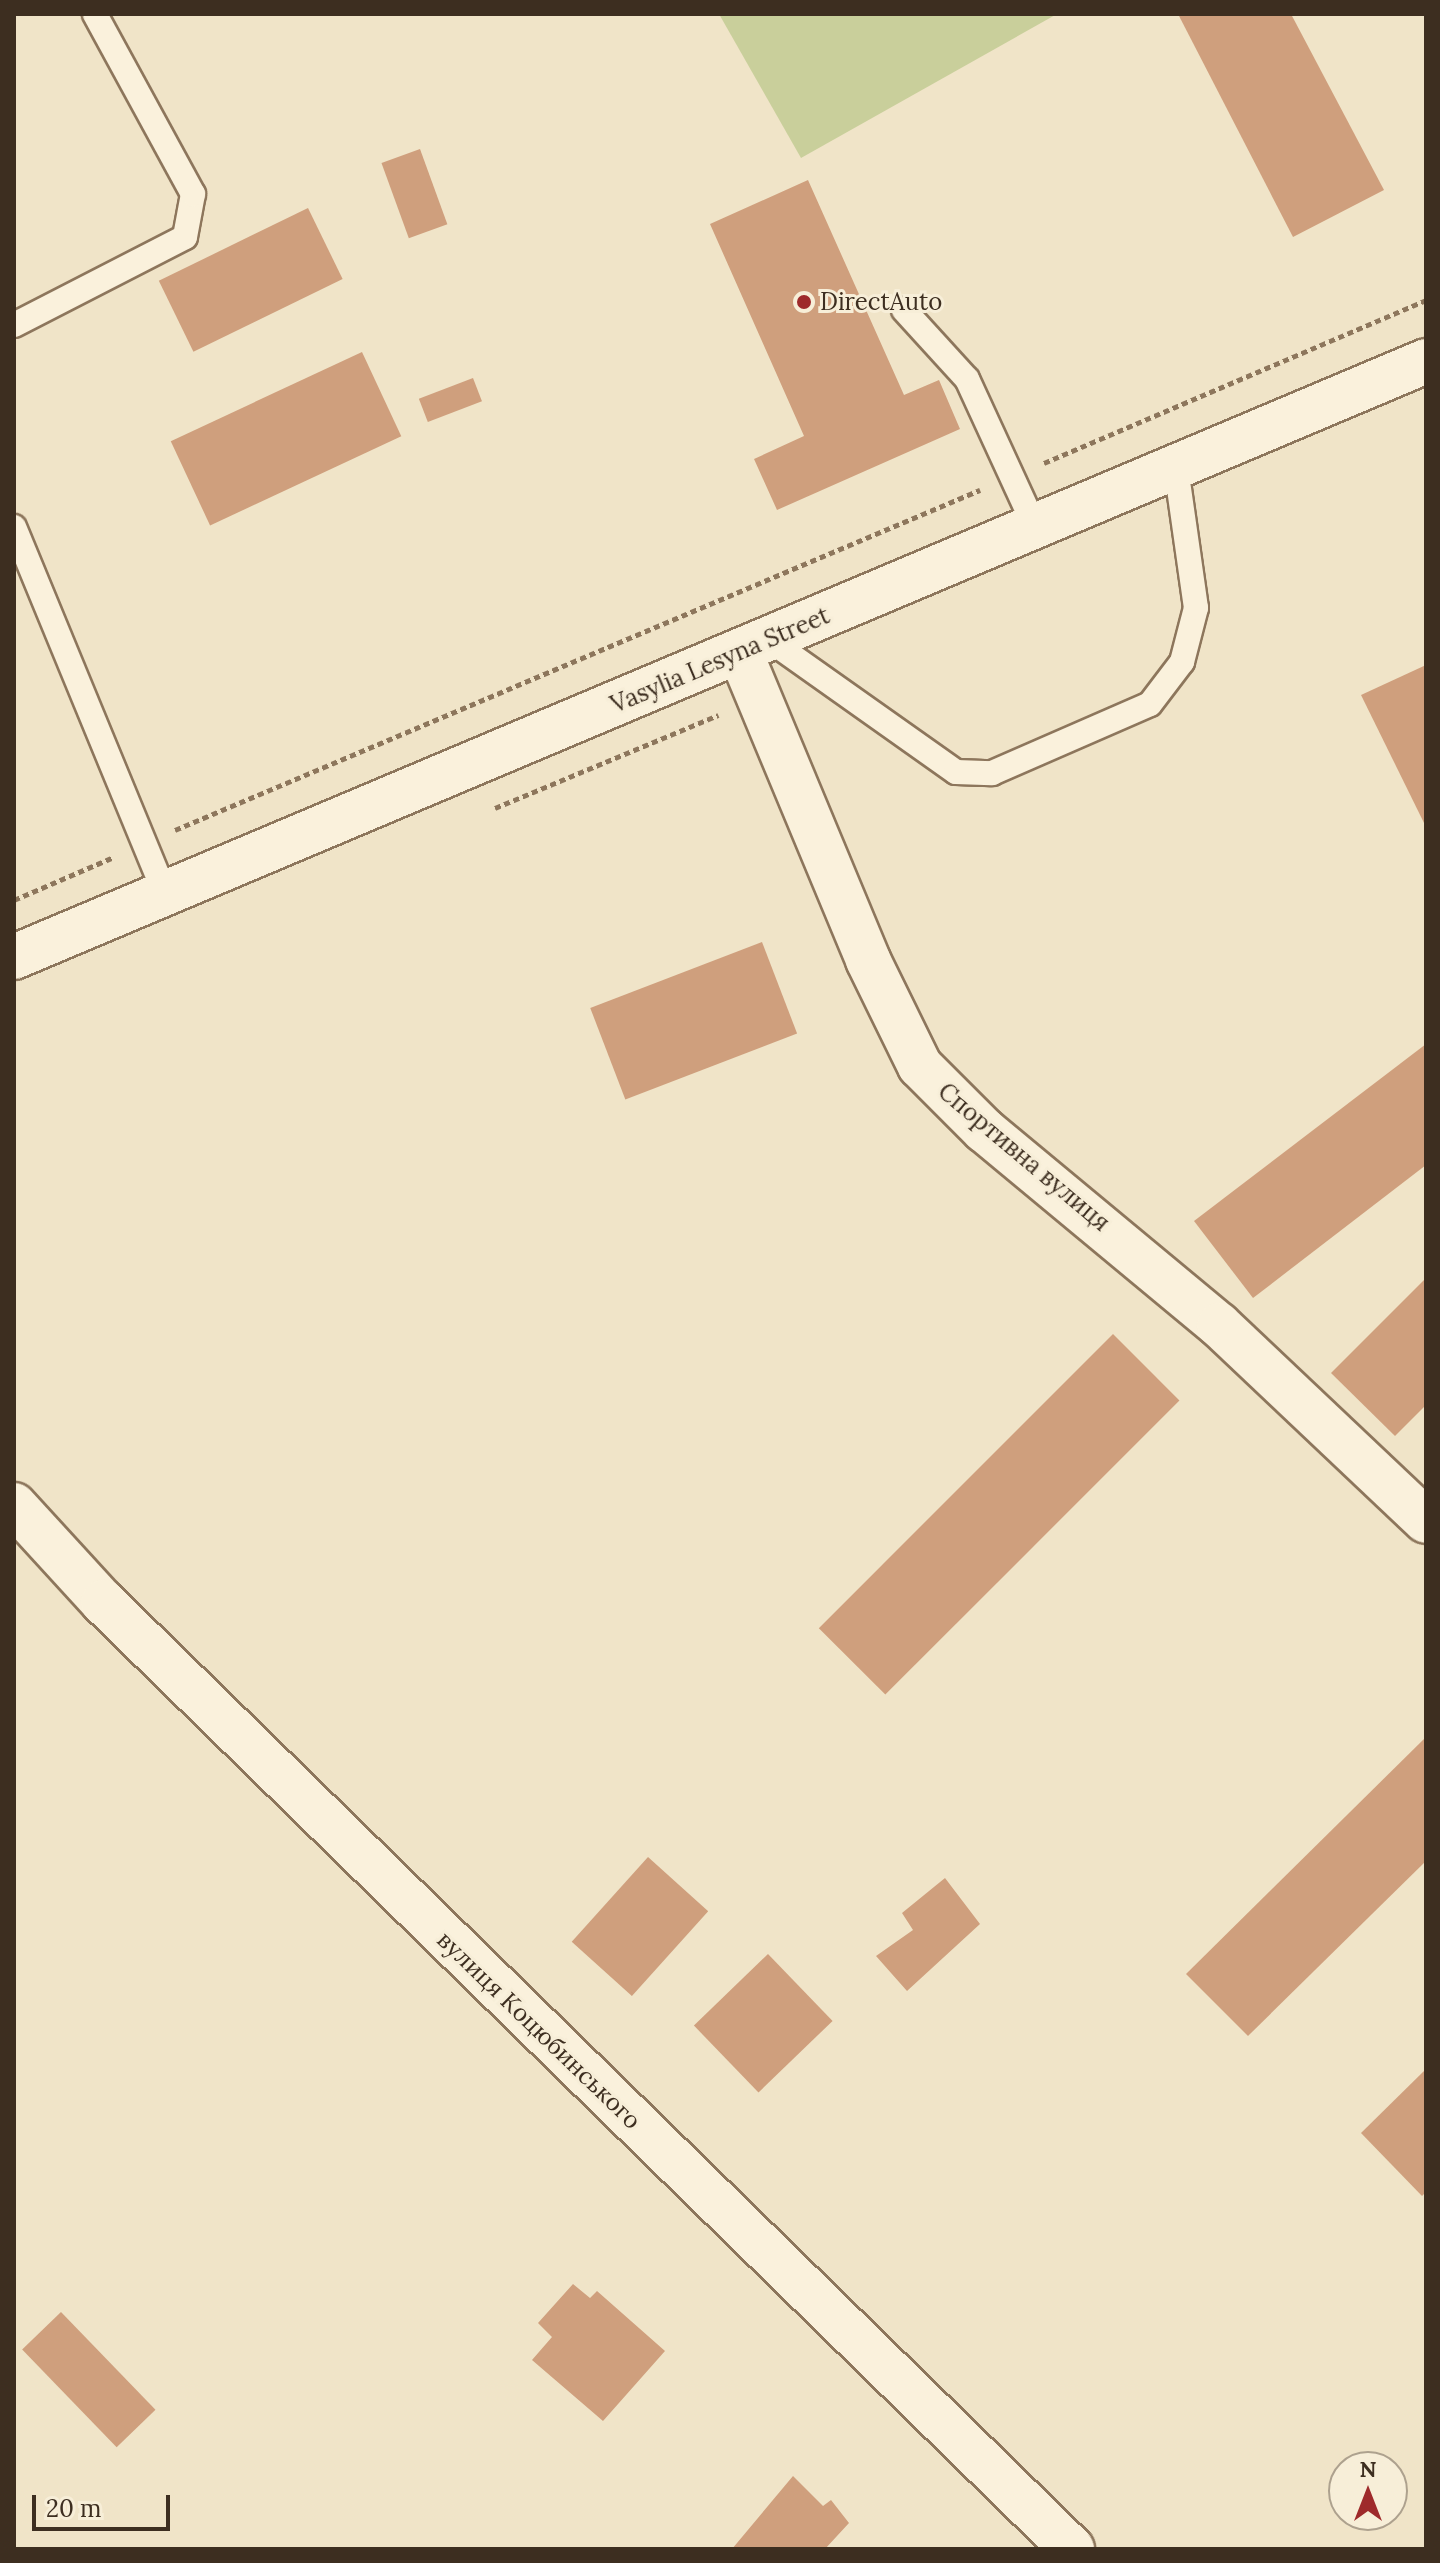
<!DOCTYPE html>
<html>
<head>
<meta charset="utf-8">
<style>
  body { margin:0 }
  #map { position:relative; width:1440px; height:2563px; overflow:hidden; background:#f0e4c8; font-family:Lora,serif }
  div>[style] { position:absolute }
  [style*='--x'] { left:calc(var(--x)*1px); top:calc(var(--y)*1px); width:calc(var(--w)*1px); rotate:calc(var(--a)*1deg) }
  .green>* { inset:0; background:#c9cf9b }
  .building>* { inset:0; background:#cf9f7d; transform-origin:0 0 }
  .path>* { height:5px; margin-top:-2.5px; transform-origin:0; background:repeating-linear-gradient(90deg,#8d765c 0 6px,transparent 0 10px) }
  .roads { filter:drop-shadow(2px 0 #8d765c) drop-shadow(-2px 0 #8d765c) drop-shadow(0 2px #8d765c) drop-shadow(0 -2px #8d765c) }
  .service>* { height:24px; margin:-12px; padding:0 12px; transform-origin:12px; border-radius:12px; background:#faf1dc }
  .minor>* { height:44px; margin:-22px; padding:0 22px; transform-origin:22px; border-radius:22px; background:#faf1dc }
  .tertiary>* { height:44px; margin:-22px; padding:0 22px; transform-origin:22px; border-radius:22px; background:#faf1dc }
  .dots>* { width:22px; height:22px; translate:-50% -50%; box-sizing:border-box; border:4px solid #f7eed8; border-radius:50% }
  span { translate:-50% -50%; white-space:nowrap; text-align:center; line-height:1.15; -webkit-text-stroke:6px #f7eed8; paint-order:stroke }
  .poi-label { font-size:24px; color:#3d2e20 }
  .left { translate:0 -50%; text-align:left }
  .street-label { font-size:24px; color:#3d2e20 }
  .frame { position:absolute; inset:0; border:16px solid #3d2e20; pointer-events:none }
  .north { position:absolute; left:1328px; top:2451px; width:80px; height:80px; box-sizing:border-box; background:#f7eed8; border:2px solid #ada18e; border-radius:50%; rotate:0deg; font-size:22px; font-weight:700; line-height:32px; text-align:center; color:#3d2e20 }
  .north::after { content:''; display:block; margin:auto; width:28px; height:36px; background:#9e2a2b; clip-path:polygon(50% 0,100% 100%,50% 72%,0 100%) }
  .scale { position:absolute; left:32px; top:2495px; width:138px; height:36px; box-sizing:border-box; border:4px solid #3d2e20; border-top:0; padding-left:10px; font-size:24px; line-height:28px; white-space:nowrap; color:#3d2e20; -webkit-text-stroke:6px #f7eed8; paint-order:stroke }
</style>
</head>
<body>
<div id="map">
  <div class="green">
    <div style="clip-path:polygon(719px 14px,1057px 14px,801px 158px)"></div>
  </div>
  <div class="building">
    <div style="clip-path:polygon(1178px 14px,1291px 14px,1384px 190px,1293px 237px)"></div>
    <div style="left:420px;top:149px;width:80px;height:41px;rotate:70deg"></div>
    <div style="clip-path:polygon(808px 180px,904px 395px,939px 380px,960px 429px,777px 510px,754px 459px,804px 436px,710px 224px)"></div>
    <div style="left:308px;top:208px;width:79px;height:166px;rotate:64deg"></div>
    <div style="left:362px;top:352px;width:93px;height:211px;rotate:65deg"></div>
    <div style="left:473px;top:378px;width:25px;height:58px;rotate:69deg"></div>
    <div style="clip-path:polygon(1426px 665px,1426px 827px,1361px 695px)"></div>
    <div style="left:762px;top:942px;width:98px;height:184px;rotate:69deg"></div>
    <div style="clip-path:polygon(1426px 1044px,1426px 1165px,1253px 1298px,1194px 1221px)"></div>
    <div style="clip-path:polygon(1426px 1278px,1426px 1405px,1395px 1436px,1331px 1373px)"></div>
    <div style="left:1113px;top:1334px;width:94px;height:416px;rotate:45deg"></div>
    <div style="clip-path:polygon(1426px 1737px,1426px 1861px,1248px 2036px,1186px 1974px)"></div>
    <div style="left:648px;top:1857px;width:81px;height:114px;rotate:42deg"></div>
    <div style="clip-path:polygon(945px 1878px,980px 1924px,907px 1991px,876px 1956px,913px 1930px,902px 1913px)"></div>
    <div style="left:768px;top:1954px;width:93px;height:103px;rotate:46deg"></div>
    <div style="clip-path:polygon(1426px 2069px,1426px 2192px,1422px 2196px,1361px 2133px)"></div>
    <div style="clip-path:polygon(573px 2284px,590px 2298px,597px 2291px,665px 2351px,603px 2421px,532px 2360px,552px 2337px,538px 2323px)"></div>
    <div style="left:61px;top:2312px;width:136px;height:54px;rotate:46deg"></div>
    <div style="clip-path:polygon(793px 2476px,823px 2506px,831px 2500px,849px 2523px,825px 2549px,732px 2549px)"></div>
  </div>
  <div class="path">
    <div style="--x:1044;--y:463;--w:415;--a:-23.1"></div>
    <div style="--x:495;--y:808;--w:242;--a:-22.6"></div>
    <div style="--x:175;--y:830;--w:874;--a:-22.9"></div>
    <div style="--x:14;--y:900;--w:109;--a:-23.3"></div>
  </div>
  <div class="roads">
    <div class="service">
      <div style="--x:904;--y:310;--w:93;--a:47.6"></div>
      <div style="--x:967;--y:379;--w:163;--a:65.3"></div>
      <div style="--x:14;--y:325;--w:192;--a:-27.2"></div>
      <div style="--x:185;--y:237;--w:44;--a:-79.5"></div>
      <div style="--x:193;--y:194;--w:205;--a:-118.6"></div>
      <div style="--x:14;--y:527;--w:394;--a:67.6"></div>
      <div style="--x:768;--y:639;--w:230;--a:35.3"></div>
      <div style="--x:956;--y:772;--w:36;--a:2"></div>
      <div style="--x:992;--y:773;--w:172;--a:-23.6"></div>
      <div style="--x:1150;--y:704;--w:53;--a:-52.7"></div>
      <div style="--x:1182;--y:662;--w:56;--a:-75.5"></div>
      <div style="--x:1196;--y:608;--w:142;--a:-98.1"></div>
    </div>
    <div class="minor">
      <div style="--x:740;--y:652;--w:334;--a:67.4"></div>
      <div style="--x:868;--y:960;--w:118;--a:63.9"></div>
      <div style="--x:920;--y:1066;--w:91;--a:45"></div>
      <div style="--x:984;--y:1130;--w:305;--a:39.7"></div>
      <div style="--x:1219;--y:1325;--w:285;--a:43.4"></div>
      <div style="--x:14;--y:1505;--w:132;--a:47.5"></div>
      <div style="--x:103;--y:1602;--w:1355;--a:44.34"></div>
    </div>
    <div class="tertiary">
      <div style="--x:14;--y:957;--w:1533;--a:-22.88"></div>
    </div>
  </div>
  <div class="dots">
    <div style="left:804px;top:302px;background:#9e2a2b"></div>
  </div>
  <div class="poi-label">
    <span class="left" style="left:820px;top:302px">DirectAuto</span>
  </div>
  <div class="street-label">
    <span style="left:720px;top:660px;rotate:-23deg">Vasylia Lesyna Street</span>
    <span style="left:1024px;top:1157px;rotate:40deg">Спортивна вулиця</span>
    <span style="left:539px;top:2030px;rotate:44deg">вулиця Коцюбинського</span>
  </div>
  <div class="frame"></div>
  <div class="north">N</div>
  <div class="scale">20 m</div>
</div>
</body>
</html>
